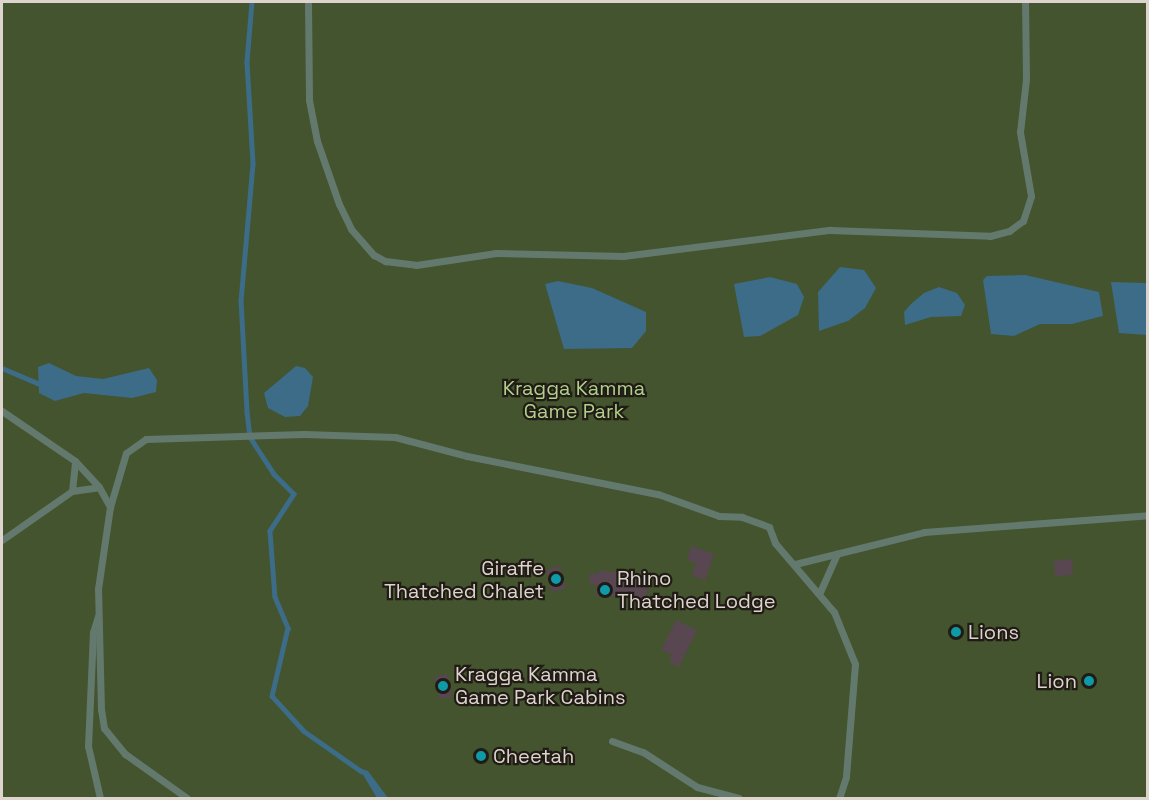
<!DOCTYPE html>
<html>
<head>
<meta charset="utf-8">
<style>
  body { margin:0 }
  #map { position:relative; width:1149px; height:800px; overflow:hidden; background:#3f3226; font-family:"Space Grotesk",sans-serif }
  div>[style] { position:absolute }
  [style*='--x'] { left:calc(var(--x)*1px); top:calc(var(--y)*1px); width:calc(var(--w)*1px); rotate:calc(var(--a)*1deg) }
  .green>* { inset:0; background:#43542e; transform-origin:0 0 }
  .water>* { inset:0; background:#3c6c87 }
  .stream>* { height:4.5px; margin:-2.25px; padding:0 2.25px; transform-origin:2.25px; border-radius:2.25px; background:#3c6c87 }
  .building>* { inset:0; background:#584751; transform-origin:0 0 }
  .lane>* { height:7px; margin:-3.5px; padding:0 3.5px; transform-origin:3.5px; border-radius:3.5px; background:#63796e }
  .dots>* { width:16px; height:16px; translate:-50% -50%; box-sizing:border-box; border:3px solid #211b16; border-radius:50% }
  span { translate:-50% -50%; white-space:nowrap; text-align:center; line-height:1.15; -webkit-text-stroke:4.5px #211b16; paint-order:stroke }
  .park-label { font-size:20px; color:#afcf8a }
  .poi-label { font-size:20px; color:#ddd4cd }
  .right { translate:-100% -50%; text-align:right }
  .left { translate:0 -50%; text-align:left }
  .frame { position:absolute; inset:0; border:3px solid #ddd4cd; pointer-events:none }
</style>
</head>
<body>
<div id="map">
  <div class="green">
    <div style="left:2px;top:2px;width:1145px;height:796px"></div>
  </div>
  <div class="water">
    <div style="clip-path:polygon(840px 267px,864px 270px,876px 288px,865px 308px,848px 321px,819px 331px,818px 292px)"></div>
    <div style="clip-path:polygon(1025px 275px,1099px 292px,1103px 316px,1072px 324px,1040px 324px,1014px 336px,991px 334px,983px 280px,987px 276px)"></div>
    <div style="clip-path:polygon(770px 277px,797px 284px,804px 297px,798px 315px,760px 336px,744px 337px,734px 284px)"></div>
    <div style="clip-path:polygon(558px 281px,592px 288px,646px 312px,646px 331px,632px 348px,564px 349px,545px 284px)"></div>
    <div style="clip-path:polygon(1111px 282px,1147px 283px,1147px 335px,1119px 333px)"></div>
    <div style="clip-path:polygon(939px 287px,957px 293px,965px 305px,961px 316px,931px 317px,905px 325px,904px 312px,911px 304px,924px 293px)"></div>
    <div style="clip-path:polygon(49px 363px,76px 376px,103px 379px,149px 368px,157px 380px,156px 392px,132px 398px,84px 393px,55px 401px,39px 393px,38px 367px)"></div>
    <div style="clip-path:polygon(296px 366px,305px 368px,313px 377px,308px 406px,300px 416px,285px 417px,268px 408px,264px 393px)"></div>
    <div style="clip-path:polygon(359px 768px,368px 771px,388px 798px,377px 798px)"></div>
  </div>
  <div class="stream">
    <div style="--x:252;--y:2;--w:60;--a:94.8"></div>
    <div style="--x:247;--y:62;--w:102;--a:86.6"></div>
    <div style="--x:253;--y:164;--w:137;--a:95"></div>
    <div style="--x:241;--y:300;--w:112;--a:86.9"></div>
    <div style="--x:247;--y:412;--w:25;--a:83"></div>
    <div style="--x:250;--y:437;--w:44;--a:57"></div>
    <div style="--x:274;--y:474;--w:28;--a:45"></div>
    <div style="--x:294;--y:494;--w:44;--a:123"></div>
    <div style="--x:270;--y:531;--w:66;--a:85.7"></div>
    <div style="--x:275;--y:597;--w:34;--a:67"></div>
    <div style="--x:288;--y:628;--w:70;--a:103.2"></div>
    <div style="--x:272;--y:696;--w:47;--a:47.6"></div>
    <div style="--x:304;--y:731;--w:70;--a:35.1"></div>
    <div style="--x:2;--y:368;--w:39;--a:23"></div>
  </div>
  <div class="building">
    <div style="clip-path:polygon(691px 546px,714px 554px,705px 580px,692px 576px,696px 563px,687px 560px)"></div>
    <div style="left:1072px;top:559px;width:16px;height:18px;rotate:86deg"></div>
    <div style="left:560px;top:566px;width:23px;height:15px;rotate:75deg"></div>
    <div style="clip-path:polygon(599px 570px,649px 577px,646px 599px,595px 595px,597px 585px,589px 584px,590px 573px,598px 574px)"></div>
    <div style="clip-path:polygon(676px 620px,697px 630px,679px 667px,669px 662px,672px 655px,661px 650px)"></div>
    <div style="left:447px;top:674px;width:23px;height:13px;rotate:77deg"></div>
  </div>
  <div class="lane">
    <div style="--x:308;--y:2;--w:98;--a:89.4"></div>
    <div style="--x:309;--y:100;--w:42;--a:79"></div>
    <div style="--x:317;--y:141;--w:67;--a:70.8"></div>
    <div style="--x:339;--y:204;--w:28;--a:64"></div>
    <div style="--x:351;--y:229;--w:35;--a:49"></div>
    <div style="--x:374;--y:255;--w:13;--a:29"></div>
    <div style="--x:385;--y:261;--w:31;--a:7"></div>
    <div style="--x:416;--y:265;--w:81;--a:-8.5"></div>
    <div style="--x:496;--y:253;--w:127;--a:1.4"></div>
    <div style="--x:623;--y:256;--w:209;--a:-7.2"></div>
    <div style="--x:830;--y:230;--w:160;--a:2.1"></div>
    <div style="--x:990;--y:236;--w:20;--a:-15"></div>
    <div style="--x:1009;--y:231;--w:17;--a:-36"></div>
    <div style="--x:1023;--y:221;--w:26;--a:-72"></div>
    <div style="--x:1031;--y:196;--w:65;--a:-99.8"></div>
    <div style="--x:1020;--y:132;--w:53;--a:-83.5"></div>
    <div style="--x:1026;--y:79;--w:77;--a:-90.7"></div>
    <div style="--x:2;--y:411;--w:88;--a:34.4"></div>
    <div style="--x:75;--y:461;--w:35;--a:47"></div>
    <div style="--x:99;--y:487;--w:23;--a:61"></div>
    <div style="--x:72;--y:491;--w:30;--a:-84"></div>
    <div style="--x:2;--y:540;--w:85;--a:-35"></div>
    <div style="--x:72;--y:491;--w:27;--a:-8"></div>
    <div style="--x:795;--y:564;--w:133;--a:-13.9"></div>
    <div style="--x:924;--y:532;--w:225;--a:-4.3"></div>
    <div style="--x:820;--y:592;--w:42;--a:-65.9"></div>
    <div style="--x:98;--y:616;--w:17;--a:107"></div>
    <div style="--x:93;--y:632;--w:114;--a:92.5"></div>
    <div style="--x:88;--y:746;--w:53;--a:77"></div>
    <div style="--x:612;--y:741;--w:33;--a:20"></div>
    <div style="--x:643;--y:752;--w:64;--a:32.9"></div>
    <div style="--x:697;--y:787;--w:43;--a:14.7"></div>
    <div style="--x:187;--y:798;--w:76;--a:-144.6"></div>
    <div style="--x:125;--y:754;--w:33;--a:-129"></div>
    <div style="--x:104;--y:728;--w:18;--a:-99"></div>
    <div style="--x:101;--y:710;--w:121;--a:-91.4"></div>
    <div style="--x:98;--y:589;--w:83;--a:-81.7"></div>
    <div style="--x:110;--y:507;--w:56;--a:-73.5"></div>
    <div style="--x:126;--y:453;--w:24;--a:-35"></div>
    <div style="--x:146;--y:439;--w:158;--a:-1.8"></div>
    <div style="--x:304;--y:434;--w:91;--a:1.9"></div>
    <div style="--x:395;--y:437;--w:74;--a:14.8"></div>
    <div style="--x:467;--y:456;--w:195;--a:11.3"></div>
    <div style="--x:658;--y:494;--w:65;--a:19.8"></div>
    <div style="--x:719;--y:516;--w:23;--a:2"></div>
    <div style="--x:742;--y:517;--w:29;--a:20"></div>
    <div style="--x:769;--y:527;--w:17;--a:69"></div>
    <div style="--x:775;--y:543;--w:91;--a:49.5"></div>
    <div style="--x:834;--y:612;--w:56;--a:68"></div>
    <div style="--x:855;--y:664;--w:113;--a:94.6"></div>
    <div style="--x:846;--y:777;--w:22;--a:108"></div>
  </div>
  <div class="dots">
    <div style="left:556px;top:579px;background:#0f9aa8"></div>
    <div style="left:605px;top:590px;background:#0f9aa8"></div>
    <div style="left:956px;top:632px;background:#0f9aa8"></div>
    <div style="left:1089px;top:681px;background:#0f9aa8"></div>
    <div style="left:443px;top:686px;background:#0f9aa8"></div>
    <div style="left:481px;top:756px;background:#0f9aa8"></div>
  </div>
  <div class="park-label">
    <span style="left:574px;top:400px">Kragga Kamma<br>Game Park</span>
  </div>
  <div class="poi-label">
    <span class="right" style="left:544px;top:580px">Giraffe<br>Thatched Chalet</span>
    <span class="left" style="left:617px;top:590px">Rhino<br>Thatched Lodge</span>
    <span class="left" style="left:968px;top:632px">Lions</span>
    <span class="left" style="left:455px;top:686px">Kragga Kamma<br>Game Park Cabins</span>
    <span class="right" style="left:1077px;top:681px">Lion</span>
    <span class="left" style="left:493px;top:756px">Cheetah</span>
  </div>
  <div class="frame"></div>
</div>
</body>
</html>
